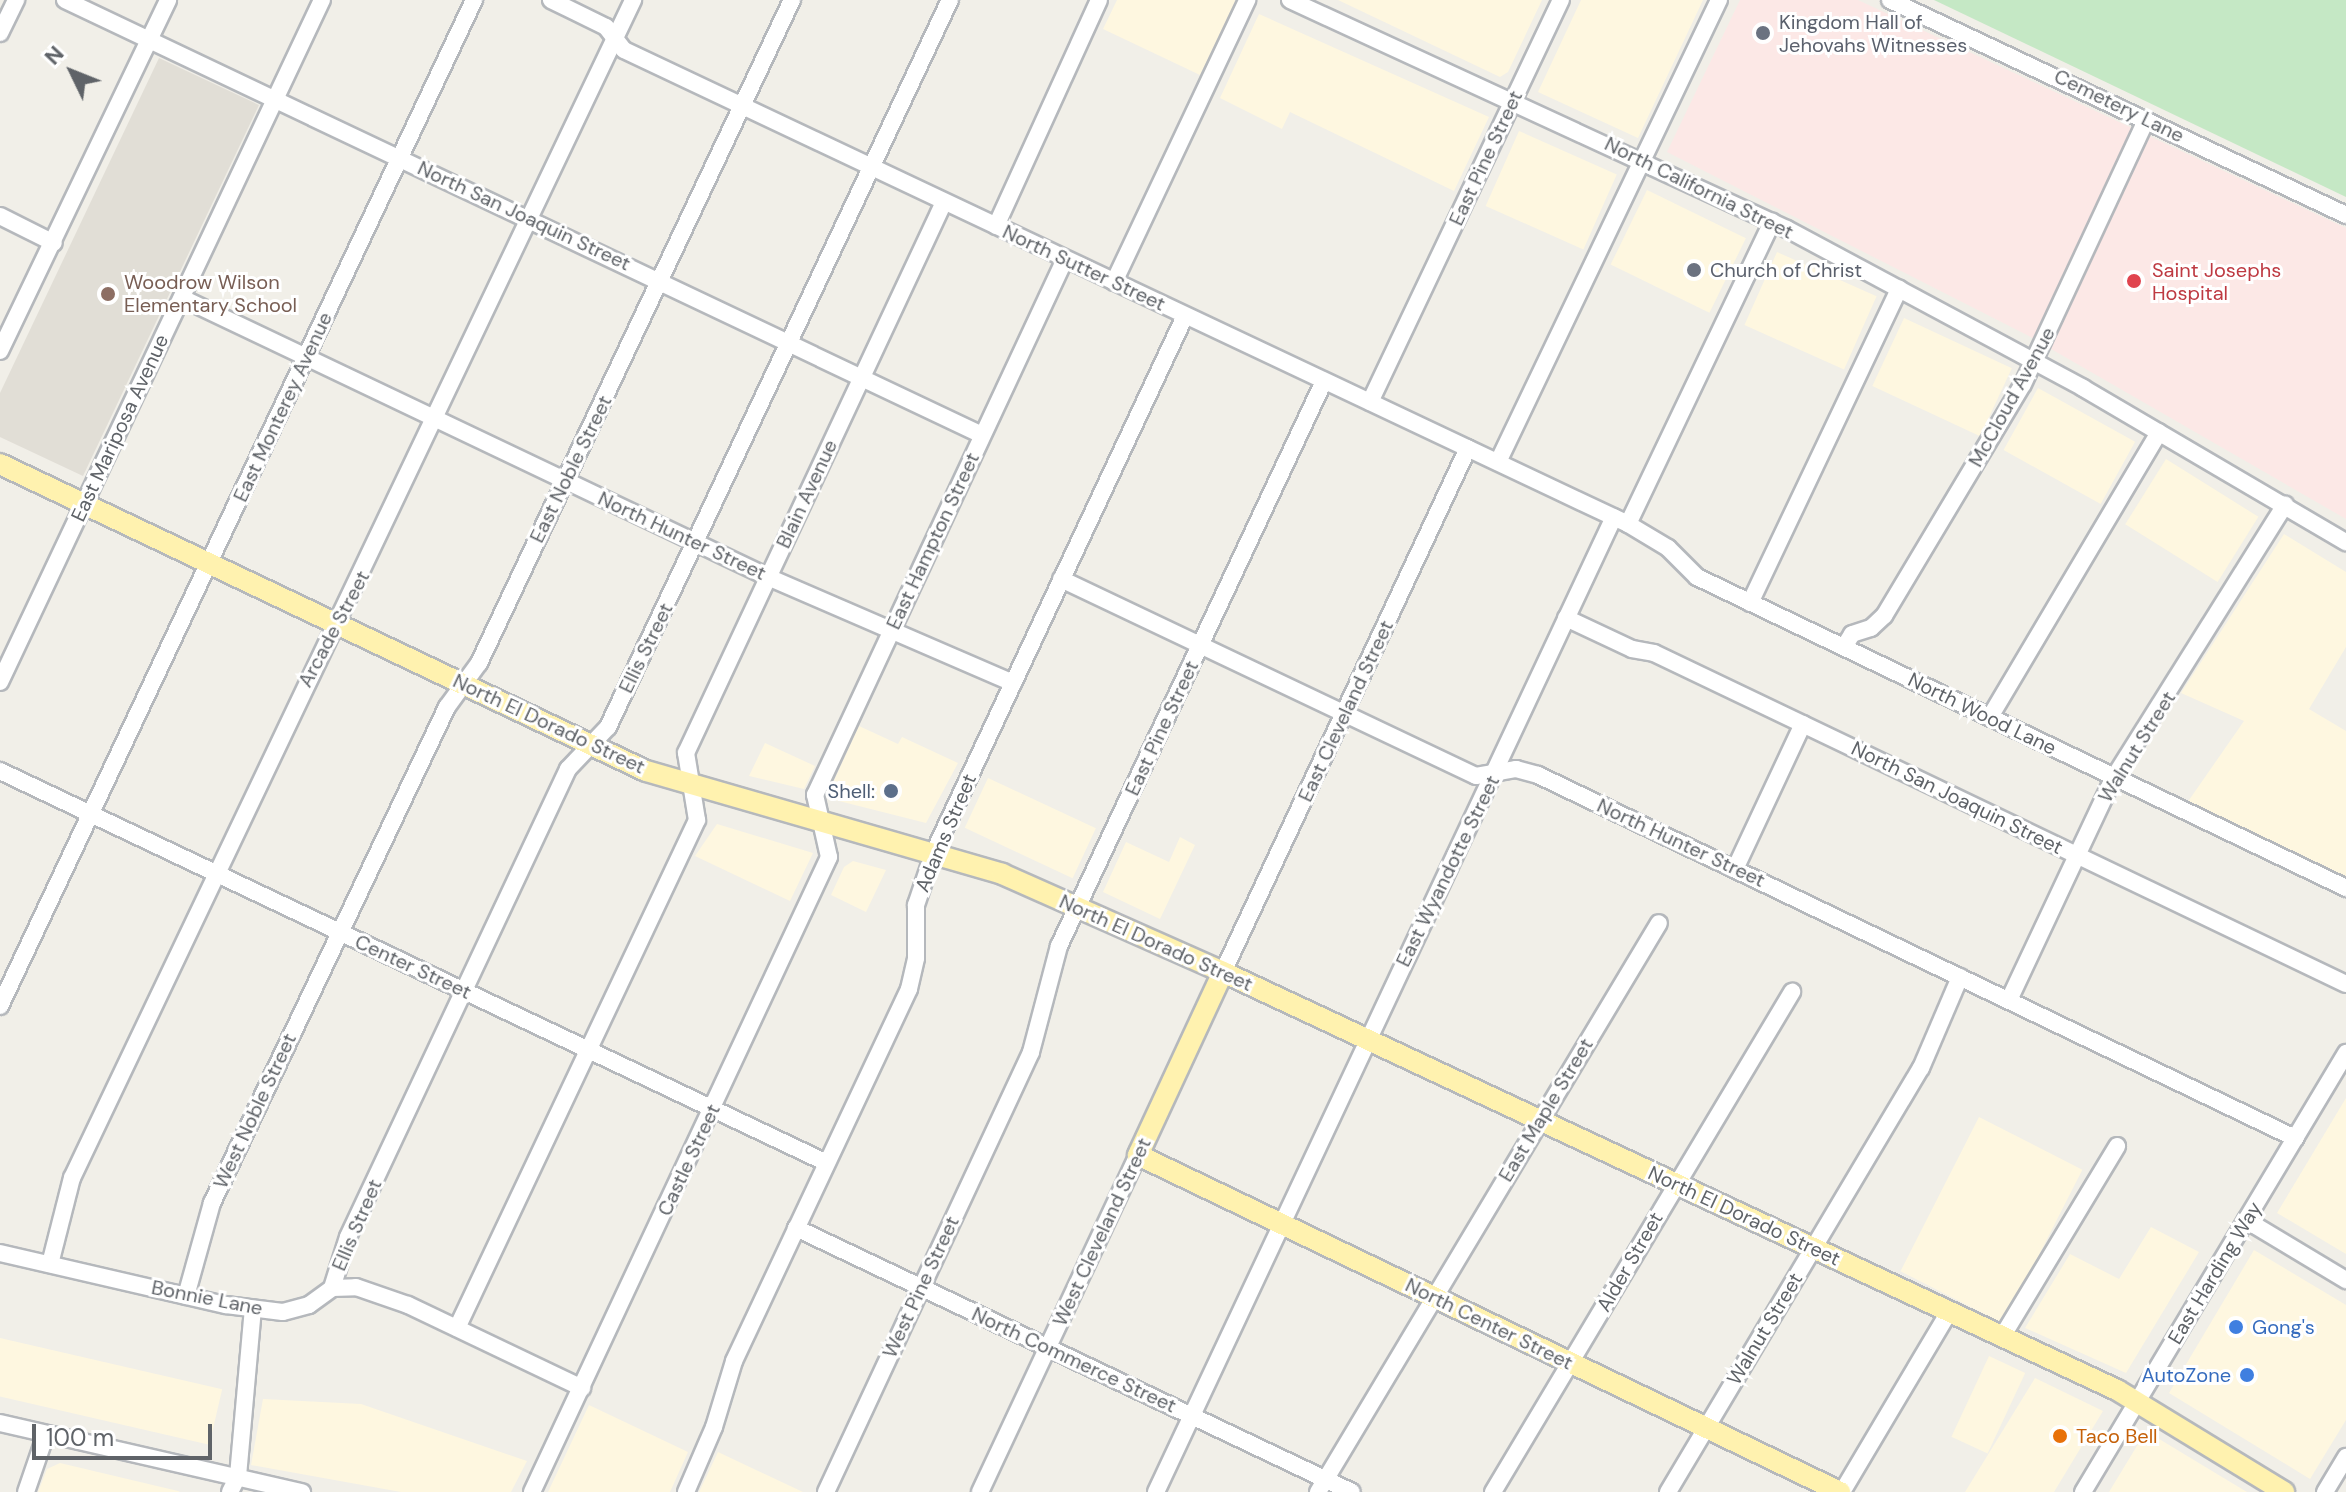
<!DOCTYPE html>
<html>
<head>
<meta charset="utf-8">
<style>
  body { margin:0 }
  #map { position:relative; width:2346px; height:1492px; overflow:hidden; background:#f1efe8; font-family:"DM Sans",sans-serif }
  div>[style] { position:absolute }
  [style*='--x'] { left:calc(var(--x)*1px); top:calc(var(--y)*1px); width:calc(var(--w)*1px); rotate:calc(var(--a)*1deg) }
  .commercial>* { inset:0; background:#fef7e0; transform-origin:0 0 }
  .education>* { inset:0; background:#e1ded6 }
  .medical>* { inset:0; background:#fce8e6 }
  .green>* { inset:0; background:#c5e8c5 }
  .roads { filter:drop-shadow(2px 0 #b5b8bc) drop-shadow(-2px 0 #b5b8bc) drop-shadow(0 2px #b5b8bc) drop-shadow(0 -2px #b5b8bc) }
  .minor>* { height:16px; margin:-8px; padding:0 8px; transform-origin:8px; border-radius:8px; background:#fff }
  .major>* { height:20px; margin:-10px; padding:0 10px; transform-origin:10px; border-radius:10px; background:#fff2af }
  .dots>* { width:22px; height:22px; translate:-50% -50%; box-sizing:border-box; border:4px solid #fff; border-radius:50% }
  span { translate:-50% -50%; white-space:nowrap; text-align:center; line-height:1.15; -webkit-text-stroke:6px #fff; paint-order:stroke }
  .worship-label { font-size:20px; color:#5b616d }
  .left { translate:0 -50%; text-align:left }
  .street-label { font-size:20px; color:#5f6368 }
  .health-label { font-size:20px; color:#be3a42 }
  .education-label { font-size:20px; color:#785e54 }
  .service-label { font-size:20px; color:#4e5e75 }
  .right { translate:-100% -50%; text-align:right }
  .shop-label { font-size:20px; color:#366cbe }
  .food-label { font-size:20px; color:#c56008 }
  .north { position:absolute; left:32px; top:32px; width:80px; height:80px; -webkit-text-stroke:6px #fff; paint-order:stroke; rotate:313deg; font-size:22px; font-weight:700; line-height:32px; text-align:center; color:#5f6368 }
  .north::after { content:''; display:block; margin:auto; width:28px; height:36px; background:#5f6368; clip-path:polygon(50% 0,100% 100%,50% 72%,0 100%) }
  .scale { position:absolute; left:32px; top:1424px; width:180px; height:36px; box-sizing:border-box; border:4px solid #5f6368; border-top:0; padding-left:10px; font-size:24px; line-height:28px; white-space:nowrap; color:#5f6368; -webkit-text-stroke:6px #fff; paint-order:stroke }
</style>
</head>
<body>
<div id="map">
  <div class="commercial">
    <div style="clip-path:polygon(1117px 0,1234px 0,1236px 1px,1200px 75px,1103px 29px)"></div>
    <div style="clip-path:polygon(1338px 0,1542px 0,1508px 72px,1500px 77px)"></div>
    <div style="clip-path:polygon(1581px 0,1703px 0,1638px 138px,1538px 92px)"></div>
    <div style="clip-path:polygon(1259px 14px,1489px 117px,1454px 191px,1290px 112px,1282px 129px,1220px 98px)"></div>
    <div style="left:1519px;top:131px;width:107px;height:82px;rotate:24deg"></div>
    <div style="left:1647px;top:190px;width:110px;height:83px;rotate:26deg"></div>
    <div style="left:1777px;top:252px;width:109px;height:80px;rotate:24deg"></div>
    <div style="left:1904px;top:318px;width:119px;height:75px;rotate:25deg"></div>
    <div style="left:2038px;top:388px;width:111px;height:71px;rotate:29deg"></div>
    <div style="left:2166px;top:459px;width:109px;height:77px;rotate:32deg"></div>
    <div style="clip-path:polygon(2284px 534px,2346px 572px,2346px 647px,2309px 709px,2346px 731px,2346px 883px,2187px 803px,2244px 721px,2181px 693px)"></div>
    <div style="clip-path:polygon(859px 726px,898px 744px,902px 737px,958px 763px,926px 823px,835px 800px,831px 787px)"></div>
    <div style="clip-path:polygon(765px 743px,815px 766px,804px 789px,749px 776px)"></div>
    <div style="left:988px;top:778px;width:119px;height:55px;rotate:25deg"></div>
    <div style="clip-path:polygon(717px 824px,813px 853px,790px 901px,695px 856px)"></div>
    <div style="clip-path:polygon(1180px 837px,1195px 845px,1160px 919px,1103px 892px,1126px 842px,1169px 862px)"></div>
    <div style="clip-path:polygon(853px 861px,886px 870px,866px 912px,831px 895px,844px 867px)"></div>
    <div style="clip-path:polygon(2346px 1098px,2346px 1254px,2277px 1213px)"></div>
    <div style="left:1979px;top:1117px;width:116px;height:173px;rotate:27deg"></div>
    <div style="clip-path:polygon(2151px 1227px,2199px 1252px,2126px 1373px,2025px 1328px,2070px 1254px,2119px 1279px)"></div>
    <div style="clip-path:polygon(2254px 1250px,2346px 1305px,2346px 1420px,2310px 1479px,2169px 1393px)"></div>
    <div style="left:0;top:1338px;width:228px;height:57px;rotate:13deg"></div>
    <div style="left:1989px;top:1356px;width:40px;height:89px;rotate:25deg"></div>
    <div style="clip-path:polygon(2035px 1378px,2103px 1411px,2054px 1492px,1965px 1492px)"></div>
    <div style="clip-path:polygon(263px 1399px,361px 1404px,527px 1461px,511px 1492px,401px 1492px,251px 1465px)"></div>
    <div style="clip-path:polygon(589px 1405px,688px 1452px,670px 1492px,548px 1492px)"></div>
    <div style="clip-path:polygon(2146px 1431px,2217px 1474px,2247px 1492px,2109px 1492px)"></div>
    <div style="clip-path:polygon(718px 1452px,803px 1492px,699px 1492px)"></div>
    <div style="clip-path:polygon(60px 1463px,178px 1491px,180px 1492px,38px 1492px,47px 1469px)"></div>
  </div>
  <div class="education">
    <div style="clip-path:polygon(159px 58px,259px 105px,83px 476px,0 437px,0 393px)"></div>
  </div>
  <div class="medical">
    <div style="clip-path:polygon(1740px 0,1858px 0,2346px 228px,2346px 519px,2027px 335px,1667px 152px)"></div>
  </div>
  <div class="green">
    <div style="clip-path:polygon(1934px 0,2346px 0,2346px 197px)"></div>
  </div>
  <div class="roads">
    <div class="minor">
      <div style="--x:65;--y:0;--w:1015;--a:25.38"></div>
      <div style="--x:551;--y:0;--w:61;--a:26.1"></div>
      <div style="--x:606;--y:27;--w:29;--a:52"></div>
      <div style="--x:624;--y:50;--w:1110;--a:25.27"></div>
      <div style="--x:1628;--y:524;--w:47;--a:31"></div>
      <div style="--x:1668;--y:548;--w:41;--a:45"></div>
      <div style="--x:1697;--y:577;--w:720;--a:25.6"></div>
      <div style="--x:1290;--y:0;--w:547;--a:24.74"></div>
      <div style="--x:1787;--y:229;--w:336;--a:28.2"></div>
      <div style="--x:2083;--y:388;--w:305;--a:30.4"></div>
      <div style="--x:1890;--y:0;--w:504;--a:25.24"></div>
      <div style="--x:0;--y:33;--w:37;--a:-64"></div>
      <div style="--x:0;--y:216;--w:60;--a:26.6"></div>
      <div style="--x:996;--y:226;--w:248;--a:-65.5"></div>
      <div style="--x:1114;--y:282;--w:312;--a:-64.7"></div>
      <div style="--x:182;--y:298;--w:649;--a:25.46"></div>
      <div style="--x:768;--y:577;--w:267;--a:23.4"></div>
      <div style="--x:0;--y:351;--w:389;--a:-64.4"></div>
      <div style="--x:1370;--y:402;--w:445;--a:-64.6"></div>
      <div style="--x:1498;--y:462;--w:512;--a:-64.44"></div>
      <div style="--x:1628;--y:524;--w:335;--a:-64.5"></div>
      <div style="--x:1061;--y:579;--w:459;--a:25.4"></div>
      <div style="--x:1476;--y:776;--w:41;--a:-9.9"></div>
      <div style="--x:1516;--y:769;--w:23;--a:15"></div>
      <div style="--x:1538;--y:775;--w:840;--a:25.62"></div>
      <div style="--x:1750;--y:603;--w:348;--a:-64.6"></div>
      <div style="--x:1566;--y:618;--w:73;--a:25.2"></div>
      <div style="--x:1632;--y:649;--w:22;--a:10"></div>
      <div style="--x:1654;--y:653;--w:767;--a:25.56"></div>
      <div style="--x:1844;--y:647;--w:15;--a:-58"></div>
      <div style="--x:1852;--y:634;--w:20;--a:-18"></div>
      <div style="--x:1871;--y:628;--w:18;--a:-43"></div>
      <div style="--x:1884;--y:616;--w:270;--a:-59.1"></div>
      <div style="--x:2023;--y:384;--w:291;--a:-65"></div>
      <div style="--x:0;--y:682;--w:754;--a:-64.73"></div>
      <div style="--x:1990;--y:717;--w:331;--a:-59.3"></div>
      <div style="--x:0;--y:771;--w:915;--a:25.36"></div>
      <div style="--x:1735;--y:869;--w:160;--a:-64.9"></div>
      <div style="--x:1223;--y:972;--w:578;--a:-64.94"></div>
      <div style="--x:2009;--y:1000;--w:244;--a:-64.8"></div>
      <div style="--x:2113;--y:779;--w:324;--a:-57.9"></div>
      <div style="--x:0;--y:1006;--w:1112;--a:-64.77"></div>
      <div style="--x:2246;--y:1220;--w:117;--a:31"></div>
      <div style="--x:796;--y:1228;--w:615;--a:25.4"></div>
      <div style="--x:0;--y:1253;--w:232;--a:13"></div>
      <div style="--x:226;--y:1305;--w:57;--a:7"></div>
      <div style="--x:283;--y:1312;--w:27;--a:-15"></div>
      <div style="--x:309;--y:1305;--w:29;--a:-36"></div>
      <div style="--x:332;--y:1288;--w:24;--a:-2"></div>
      <div style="--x:356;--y:1287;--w:55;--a:19.1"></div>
      <div style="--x:408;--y:1305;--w:193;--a:25.5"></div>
      <div style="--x:50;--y:1264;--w:89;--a:-75.7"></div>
      <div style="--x:72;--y:1178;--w:1305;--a:-64.53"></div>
      <div style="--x:332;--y:1288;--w:53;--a:-72.6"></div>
      <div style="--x:348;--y:1237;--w:517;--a:-64.82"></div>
      <div style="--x:568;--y:769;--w:58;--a:-46.4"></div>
      <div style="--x:608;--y:727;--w:803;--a:-64.81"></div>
      <div style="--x:186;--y:1296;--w:97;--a:-74.4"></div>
      <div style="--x:212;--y:1203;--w:549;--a:-64.65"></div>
      <div style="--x:447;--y:707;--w:54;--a:-54"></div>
      <div style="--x:479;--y:663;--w:733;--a:-64.73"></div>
      <div style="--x:457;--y:1328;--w:562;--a:-64.71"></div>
      <div style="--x:697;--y:820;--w:68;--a:-99.3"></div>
      <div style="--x:686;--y:753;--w:606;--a:-64.91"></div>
      <div style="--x:2002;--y:1337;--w:223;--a:-58.9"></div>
      <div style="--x:0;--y:1423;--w:310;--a:12.9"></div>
      <div style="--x:26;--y:1492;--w:61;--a:-71"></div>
      <div style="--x:230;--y:1492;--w:18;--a:-63"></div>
      <div style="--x:238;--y:1476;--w:168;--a:-84.9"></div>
      <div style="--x:532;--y:1492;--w:701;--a:-64.93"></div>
      <div style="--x:829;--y:857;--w:64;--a:-102.7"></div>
      <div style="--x:815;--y:795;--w:591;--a:-64.99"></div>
      <div style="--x:686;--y:1492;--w:71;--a:-66.7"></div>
      <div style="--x:714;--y:1427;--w:69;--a:-73.1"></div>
      <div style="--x:734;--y:1361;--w:411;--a:-64.8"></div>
      <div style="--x:909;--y:989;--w:32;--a:-77"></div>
      <div style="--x:916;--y:958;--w:53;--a:-90"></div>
      <div style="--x:916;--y:905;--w:56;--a:-71.2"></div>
      <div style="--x:934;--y:852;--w:592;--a:-64.91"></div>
      <div style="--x:826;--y:1492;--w:485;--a:-65"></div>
      <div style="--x:1031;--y:1052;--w:110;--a:-75.2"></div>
      <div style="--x:1059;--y:946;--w:624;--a:-64.87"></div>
      <div style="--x:980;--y:1492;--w:372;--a:-64.9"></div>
      <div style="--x:1156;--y:1492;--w:1077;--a:-64.84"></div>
      <div style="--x:1318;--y:1492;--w:663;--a:-59.07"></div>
      <div style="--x:1493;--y:1492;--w:583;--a:-59.12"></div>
      <div style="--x:1668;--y:1492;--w:494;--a:-59.2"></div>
      <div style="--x:1921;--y:1068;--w:99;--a:-66.8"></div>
      <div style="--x:1842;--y:1492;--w:209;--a:-59.3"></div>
      <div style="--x:2083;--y:1492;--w:512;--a:-59.07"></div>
      <div style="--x:2325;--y:1492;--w:41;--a:-59"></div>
    </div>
    <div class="major">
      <div style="--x:0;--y:464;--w:715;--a:25.42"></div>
      <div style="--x:646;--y:771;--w:371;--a:16.1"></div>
      <div style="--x:1002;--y:874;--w:242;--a:23.9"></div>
      <div style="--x:1223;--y:972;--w:987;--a:25.06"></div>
      <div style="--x:2117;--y:1390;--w:196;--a:31.4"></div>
      <div style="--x:1223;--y:972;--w:202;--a:114.9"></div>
      <div style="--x:1138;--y:1155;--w:779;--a:25.64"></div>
    </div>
  </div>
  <div class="dots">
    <div style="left:1763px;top:33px;background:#6b7280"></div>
    <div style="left:1694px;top:270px;background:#6b7280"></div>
    <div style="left:2134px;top:281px;background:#e0444e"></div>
    <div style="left:108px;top:294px;background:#8d6e63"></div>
    <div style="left:891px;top:791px;background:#5c6f8a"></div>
    <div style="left:2236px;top:1327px;background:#3f7fe0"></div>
    <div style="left:2247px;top:1375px;background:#3f7fe0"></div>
    <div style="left:2060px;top:1436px;background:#e8710a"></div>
  </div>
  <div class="worship-label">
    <span class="left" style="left:1779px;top:34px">Kingdom Hall of<br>Jehovahs Witnesses</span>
    <span class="left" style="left:1710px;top:270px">Church of Christ</span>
  </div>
  <div class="street-label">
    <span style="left:2119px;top:106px;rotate:26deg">Cemetery Lane</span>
    <span style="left:1486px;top:158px;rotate:-65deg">East Pine Street</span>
    <span style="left:1699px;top:188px;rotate:26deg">North California Street</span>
    <span style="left:524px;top:216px;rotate:25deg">North San Joaquin Street</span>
    <span style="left:1084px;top:268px;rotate:25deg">North Sutter Street</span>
    <span style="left:2012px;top:397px;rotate:-61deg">McCloud Avenue</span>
    <span style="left:283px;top:407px;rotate:-65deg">East Monterey Avenue</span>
    <span style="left:120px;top:428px;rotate:-65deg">East Mariposa Avenue</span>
    <span style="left:571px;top:469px;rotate:-64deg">East Noble Street</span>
    <span style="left:807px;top:494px;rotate:-65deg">Blain Avenue</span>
    <span style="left:682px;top:536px;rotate:25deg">North Hunter Street</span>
    <span style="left:933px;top:541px;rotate:-65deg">East Hampton Street</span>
    <span style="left:334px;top:629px;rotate:-62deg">Arcade Street</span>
    <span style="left:646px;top:648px;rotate:-64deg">Ellis Street</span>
    <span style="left:1346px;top:711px;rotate:-65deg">East Cleveland Street</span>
    <span style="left:1982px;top:714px;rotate:26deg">North Wood Lane</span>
    <span style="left:549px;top:724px;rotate:25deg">North El Dorado Street</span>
    <span style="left:1162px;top:728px;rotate:-65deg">East Pine Street</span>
    <span style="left:2137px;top:747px;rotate:-58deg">Walnut Street</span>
    <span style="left:1957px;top:798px;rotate:26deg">North San Joaquin Street</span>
    <span style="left:946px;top:833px;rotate:-67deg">Adams Street</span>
    <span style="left:1681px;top:843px;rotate:25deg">North Hunter Street</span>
    <span style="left:1448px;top:871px;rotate:-64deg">East Wyandotte Street</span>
    <span style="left:1156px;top:943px;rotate:24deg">North El Dorado Street</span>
    <span style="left:413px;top:967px;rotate:25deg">Center Street</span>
    <span style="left:1546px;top:1110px;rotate:-59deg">East Maple Street</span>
    <span style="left:255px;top:1111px;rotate:-65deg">West Noble Street</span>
    <span style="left:689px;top:1160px;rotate:-65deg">Castle Street</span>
    <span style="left:1744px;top:1216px;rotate:25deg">North El Dorado Street</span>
    <span style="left:357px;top:1225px;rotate:-67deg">Ellis Street</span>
    <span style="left:1102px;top:1232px;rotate:-65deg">West Cleveland Street</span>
    <span style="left:1630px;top:1262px;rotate:-60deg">Alder Street</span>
    <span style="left:2215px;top:1273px;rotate:-59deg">East Harding Way</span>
    <span style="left:921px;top:1287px;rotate:-65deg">West Pine Street</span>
    <span style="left:207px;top:1298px;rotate:11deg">Bonnie Lane</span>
    <span style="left:1489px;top:1324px;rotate:26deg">North Center Street</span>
    <span style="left:1765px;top:1329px;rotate:-59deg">Walnut Street</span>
    <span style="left:1074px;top:1360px;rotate:25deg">North Commerce Street</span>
  </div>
  <div class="health-label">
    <span class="left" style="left:2152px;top:282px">Saint Josephs<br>Hospital</span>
  </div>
  <div class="education-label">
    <span class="left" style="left:124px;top:294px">Woodrow Wilson<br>Elementary School</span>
  </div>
  <div class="service-label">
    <span class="right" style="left:875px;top:791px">Shell:</span>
  </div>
  <div class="shop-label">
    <span class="left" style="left:2252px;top:1327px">Gong's</span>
    <span class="right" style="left:2231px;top:1375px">AutoZone</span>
  </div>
  <div class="food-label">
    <span class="left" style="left:2076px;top:1436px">Taco Bell</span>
  </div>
  <div class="north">N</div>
  <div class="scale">100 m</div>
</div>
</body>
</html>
